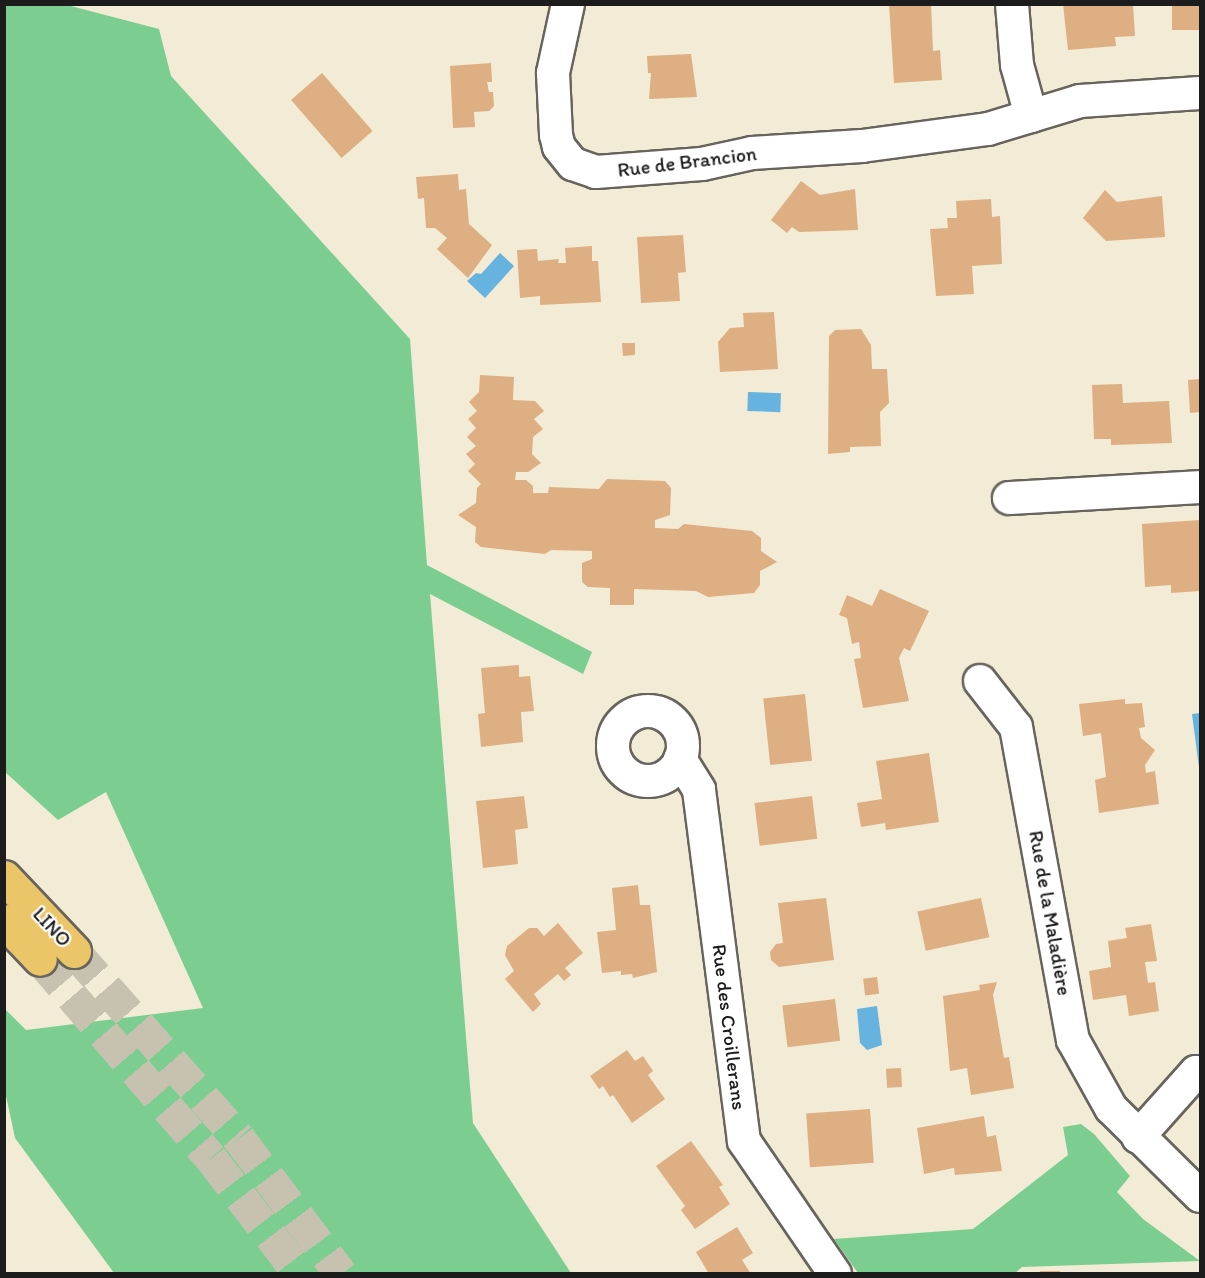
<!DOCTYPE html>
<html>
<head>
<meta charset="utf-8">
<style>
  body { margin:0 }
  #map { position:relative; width:1205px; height:1278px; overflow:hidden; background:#f2ebd5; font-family:Itim,sans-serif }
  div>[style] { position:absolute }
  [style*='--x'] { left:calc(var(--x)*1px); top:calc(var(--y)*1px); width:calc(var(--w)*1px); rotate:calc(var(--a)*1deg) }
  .green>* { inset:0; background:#7cce90 }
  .water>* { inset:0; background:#66b3df; transform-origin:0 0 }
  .building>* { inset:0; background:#ddaf82; transform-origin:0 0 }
  .highway-tunnel>* { height:33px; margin-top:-16.5px; transform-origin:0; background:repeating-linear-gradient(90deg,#c7c2b0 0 33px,transparent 0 49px) }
  .roads { filter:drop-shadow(2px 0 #67645d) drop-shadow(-2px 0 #67645d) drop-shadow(0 2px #67645d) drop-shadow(0 -2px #67645d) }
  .minor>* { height:32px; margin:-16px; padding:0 16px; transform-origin:16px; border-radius:16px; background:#fff }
  .minor>.ring { margin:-16px; padding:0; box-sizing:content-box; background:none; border:32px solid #fff; border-radius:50% }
  .highway>* { height:33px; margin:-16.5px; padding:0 16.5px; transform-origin:16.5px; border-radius:16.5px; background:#ebc669 }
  span { translate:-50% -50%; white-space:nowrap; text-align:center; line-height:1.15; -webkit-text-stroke:4.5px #fff; paint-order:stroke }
  .street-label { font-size:20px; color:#1c1c1c }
  .frame { position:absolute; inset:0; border:6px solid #1c1c1c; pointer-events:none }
</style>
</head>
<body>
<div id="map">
  <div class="green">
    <div style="clip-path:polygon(5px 4px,67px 5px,159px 29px,171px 76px,410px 339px,427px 565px,592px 652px,583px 674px,430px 594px,473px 1123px,571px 1273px,114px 1273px,15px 1138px,5px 1091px,5px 1009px,26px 1030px,203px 1008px,106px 792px,58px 820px,5px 772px)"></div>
    <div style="clip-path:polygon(1081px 1124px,1094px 1134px,1130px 1176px,1117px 1192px,1143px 1219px,1200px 1261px,1022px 1267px,1014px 1274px,858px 1273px,834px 1239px,973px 1229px,1068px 1155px,1063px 1127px)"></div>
  </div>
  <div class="water">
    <div style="clip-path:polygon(500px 253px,514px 266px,485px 298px,467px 281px,476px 273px,481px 274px)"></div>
    <div style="left:748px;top:392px;width:33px;height:19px;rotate:2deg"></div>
    <div style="clip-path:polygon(1200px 713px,1200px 775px,1192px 714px)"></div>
    <div style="clip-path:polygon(877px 1006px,882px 1045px,867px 1050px,860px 1043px,857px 1009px)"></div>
  </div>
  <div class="building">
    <div style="clip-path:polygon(889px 4px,931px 4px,933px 51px,940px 50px,942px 80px,894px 83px)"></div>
    <div style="clip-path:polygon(1063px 4px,1133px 4px,1135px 36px,1115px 37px,1116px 46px,1068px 50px)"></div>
    <div style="left:1200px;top:4px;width:26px;height:28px;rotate:90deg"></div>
    <div style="clip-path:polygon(691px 54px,697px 97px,649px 99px,651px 73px,648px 73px,647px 56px)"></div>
    <div style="clip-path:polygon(491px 63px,492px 82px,487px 82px,489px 92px,493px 92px,494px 106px,489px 111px,474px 112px,475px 127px,453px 128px,450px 66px)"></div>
    <div style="left:322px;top:73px;width:77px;height:41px;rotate:49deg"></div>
    <div style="clip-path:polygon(458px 174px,459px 190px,466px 189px,469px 224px,492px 245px,468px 278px,437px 249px,447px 238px,435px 228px,426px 228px,424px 198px,418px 199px,416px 177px)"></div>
    <div style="clip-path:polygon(801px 181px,820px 195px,855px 189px,858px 230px,799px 232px,792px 227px,787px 233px,771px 220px)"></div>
    <div style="clip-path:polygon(1105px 190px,1117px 202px,1162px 196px,1165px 237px,1106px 241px,1083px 218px)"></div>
    <div style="clip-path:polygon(991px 199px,992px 217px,1000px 216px,1002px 264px,972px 266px,974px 294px,936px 296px,930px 229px,948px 228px,947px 218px,957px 218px,956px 201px)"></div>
    <div style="clip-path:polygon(683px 235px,686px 272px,678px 273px,680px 301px,641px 303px,637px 237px)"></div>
    <div style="clip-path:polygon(592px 246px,592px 261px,598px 261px,601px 302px,540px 305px,540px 296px,520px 298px,517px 250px,537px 249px,538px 261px,559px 259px,558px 263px,566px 263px,565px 248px)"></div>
    <div style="clip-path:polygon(774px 312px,778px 369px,720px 372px,718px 342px,730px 328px,744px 327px,743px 313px)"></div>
    <div style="clip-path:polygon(861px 329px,871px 345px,872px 369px,887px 369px,889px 403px,880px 412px,881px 446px,850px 447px,850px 452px,828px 454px,829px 336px,835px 330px)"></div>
    <div style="clip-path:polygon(622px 343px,635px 343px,635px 355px,623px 356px)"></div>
    <div style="clip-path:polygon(480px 375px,514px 377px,513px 400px,535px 401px,544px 411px,534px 419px,543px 429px,533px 437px,532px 454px,541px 463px,528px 472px,516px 472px,515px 480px,526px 480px,533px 486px,533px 493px,548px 493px,549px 487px,599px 489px,607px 479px,665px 481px,671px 488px,670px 515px,655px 520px,655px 528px,678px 529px,684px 524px,752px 531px,761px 538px,761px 551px,777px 562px,760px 571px,760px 585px,754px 593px,708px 597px,696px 591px,634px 589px,634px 605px,610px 605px,610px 588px,588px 587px,582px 582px,582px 563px,592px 559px,592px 551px,551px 550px,545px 554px,481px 547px,475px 542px,476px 527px,458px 515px,476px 503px,477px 488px,481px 484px,468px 471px,475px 464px,466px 454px,476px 446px,467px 437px,476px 428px,468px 419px,477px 411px,469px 402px,479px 392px)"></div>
    <div style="clip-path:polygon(1200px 379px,1200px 412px,1190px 413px,1188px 380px)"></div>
    <div style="clip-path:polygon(1122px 384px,1123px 403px,1169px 401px,1172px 443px,1111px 445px,1111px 439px,1094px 439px,1092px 385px)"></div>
    <div style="clip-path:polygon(1200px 520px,1200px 591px,1171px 593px,1171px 585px,1145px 587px,1142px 524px)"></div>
    <div style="clip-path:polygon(880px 589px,929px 611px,910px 651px,904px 648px,899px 658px,909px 701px,863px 708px,854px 659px,861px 658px,859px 642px,852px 644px,847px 618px,839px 615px,847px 595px,872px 606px)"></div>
    <div style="clip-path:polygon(519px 665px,519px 677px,530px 676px,534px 711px,521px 712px,523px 742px,481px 747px,478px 714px,485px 713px,481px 668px)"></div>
    <div style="left:805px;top:694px;width:67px;height:42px;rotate:84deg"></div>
    <div style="clip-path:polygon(1125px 699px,1125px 704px,1142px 703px,1145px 727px,1139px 728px,1141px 738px,1155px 750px,1145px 765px,1146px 773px,1155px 771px,1159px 804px,1099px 813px,1095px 780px,1106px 777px,1101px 733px,1083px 736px,1079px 704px)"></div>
    <div style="clip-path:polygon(929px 753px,939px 822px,886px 830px,885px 823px,861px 827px,857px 803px,882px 799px,876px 761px)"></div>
    <div style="clip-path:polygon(524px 796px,528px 828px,515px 830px,518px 864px,483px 868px,476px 801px)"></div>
    <div style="left:812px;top:796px;width:43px;height:58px;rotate:83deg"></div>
    <div style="clip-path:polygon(638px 885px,640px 905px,650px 905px,657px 972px,633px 978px,632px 974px,621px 975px,621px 971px,602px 973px,597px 932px,616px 930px,612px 888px)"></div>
    <div style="clip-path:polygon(826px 898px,834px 960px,779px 967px,771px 960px,770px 952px,776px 944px,783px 943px,778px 903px)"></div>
    <div style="left:981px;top:898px;width:40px;height:65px;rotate:78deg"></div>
    <div style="clip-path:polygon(558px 923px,583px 953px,565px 968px,571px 975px,564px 981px,558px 974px,534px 994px,541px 1004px,533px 1012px,505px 979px,514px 971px,505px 955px,507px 946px,529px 928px,537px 928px,544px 936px)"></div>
    <div style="clip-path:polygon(1151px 924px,1157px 961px,1145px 962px,1148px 983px,1155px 982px,1159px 1011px,1129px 1016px,1126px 995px,1093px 1000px,1089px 971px,1111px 967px,1108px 941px,1127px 938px,1125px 928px)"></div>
    <div style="left:877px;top:977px;width:17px;height:14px;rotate:83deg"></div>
    <div style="clip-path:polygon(997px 982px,993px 995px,1004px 1058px,1009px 1057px,1014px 1088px,971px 1095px,967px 1068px,950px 1071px,943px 996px,980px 990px,979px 985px)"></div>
    <div style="left:835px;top:999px;width:42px;height:53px;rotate:83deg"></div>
    <div style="clip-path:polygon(627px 1050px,635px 1061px,643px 1056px,653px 1071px,648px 1075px,665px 1099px,632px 1123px,613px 1095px,610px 1097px,603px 1086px,599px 1089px,590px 1076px)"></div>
    <div style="left:901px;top:1068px;width:19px;height:15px;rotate:87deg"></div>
    <div style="left:870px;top:1109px;width:54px;height:64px;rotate:86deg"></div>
    <div style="clip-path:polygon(984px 1116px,987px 1137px,996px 1135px,1002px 1171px,955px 1175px,954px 1168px,924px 1174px,917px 1128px)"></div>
    <div style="clip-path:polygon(691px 1141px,723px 1185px,719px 1187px,730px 1204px,695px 1229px,681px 1210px,685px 1206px,656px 1166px)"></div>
    <div style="clip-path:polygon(737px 1227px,753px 1253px,742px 1260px,751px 1274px,709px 1274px,696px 1252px)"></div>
    <div style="left:1040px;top:1271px;width:20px;height:3px"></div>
  </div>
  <div class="highway-tunnel">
    <div style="--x:74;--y:951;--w:249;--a:48.6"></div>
    <div style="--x:239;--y:1138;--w:170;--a:53.1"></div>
    <div style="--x:40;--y:959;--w:262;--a:49.3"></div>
    <div style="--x:211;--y:1158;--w:146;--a:52.5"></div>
  </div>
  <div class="roads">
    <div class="minor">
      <div style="--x:568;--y:4;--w:71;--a:102.3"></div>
      <div style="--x:553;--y:73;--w:62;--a:87.2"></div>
      <div style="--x:556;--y:135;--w:12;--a:76"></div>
      <div style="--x:559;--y:147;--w:22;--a:51"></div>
      <div style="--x:573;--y:164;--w:24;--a:19"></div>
      <div style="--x:596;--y:172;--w:106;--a:-4.3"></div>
      <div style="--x:702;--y:164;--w:51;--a:-12.4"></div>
      <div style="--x:752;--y:153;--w:110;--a:-3.6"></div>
      <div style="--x:862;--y:146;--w:127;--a:-7.7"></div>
      <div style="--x:988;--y:129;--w:96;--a:-16.9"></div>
      <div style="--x:1080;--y:101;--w:120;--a:-3.8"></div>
      <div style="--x:1012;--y:4;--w:61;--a:85.3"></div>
      <div style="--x:1017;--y:65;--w:53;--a:74.6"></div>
      <div style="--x:1009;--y:498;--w:191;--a:-3.3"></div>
      <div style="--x:980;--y:681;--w:58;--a:52"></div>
      <div style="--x:1016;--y:727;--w:318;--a:79.7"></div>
      <div style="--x:1073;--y:1040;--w:78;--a:60.8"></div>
      <div style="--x:1111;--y:1108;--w:125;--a:44.7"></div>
      <div class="ring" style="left:613px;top:711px;width:38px;height:38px"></div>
      <div style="--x:680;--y:759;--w:36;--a:58"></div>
      <div style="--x:699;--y:790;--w:354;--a:82.7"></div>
      <div style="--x:744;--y:1141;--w:161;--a:55.6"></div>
      <div style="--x:1138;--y:1137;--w:87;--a:-48.3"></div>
      <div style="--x:1196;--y:1072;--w:4;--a:0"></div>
    </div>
    <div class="highway">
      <div style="--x:4;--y:877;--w:102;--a:46.6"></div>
      <div style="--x:4;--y:921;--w:52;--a:46.5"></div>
    </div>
  </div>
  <div class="street-label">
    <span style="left:687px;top:162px;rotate:-7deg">Rue de Brancion</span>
    <span style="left:1050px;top:913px;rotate:80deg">Rue de la Maladière</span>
    <span style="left:52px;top:927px;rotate:47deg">LINO</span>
    <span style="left:729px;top:1027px;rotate:83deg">Rue des Croillerans</span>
  </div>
  <div class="frame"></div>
</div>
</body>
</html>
